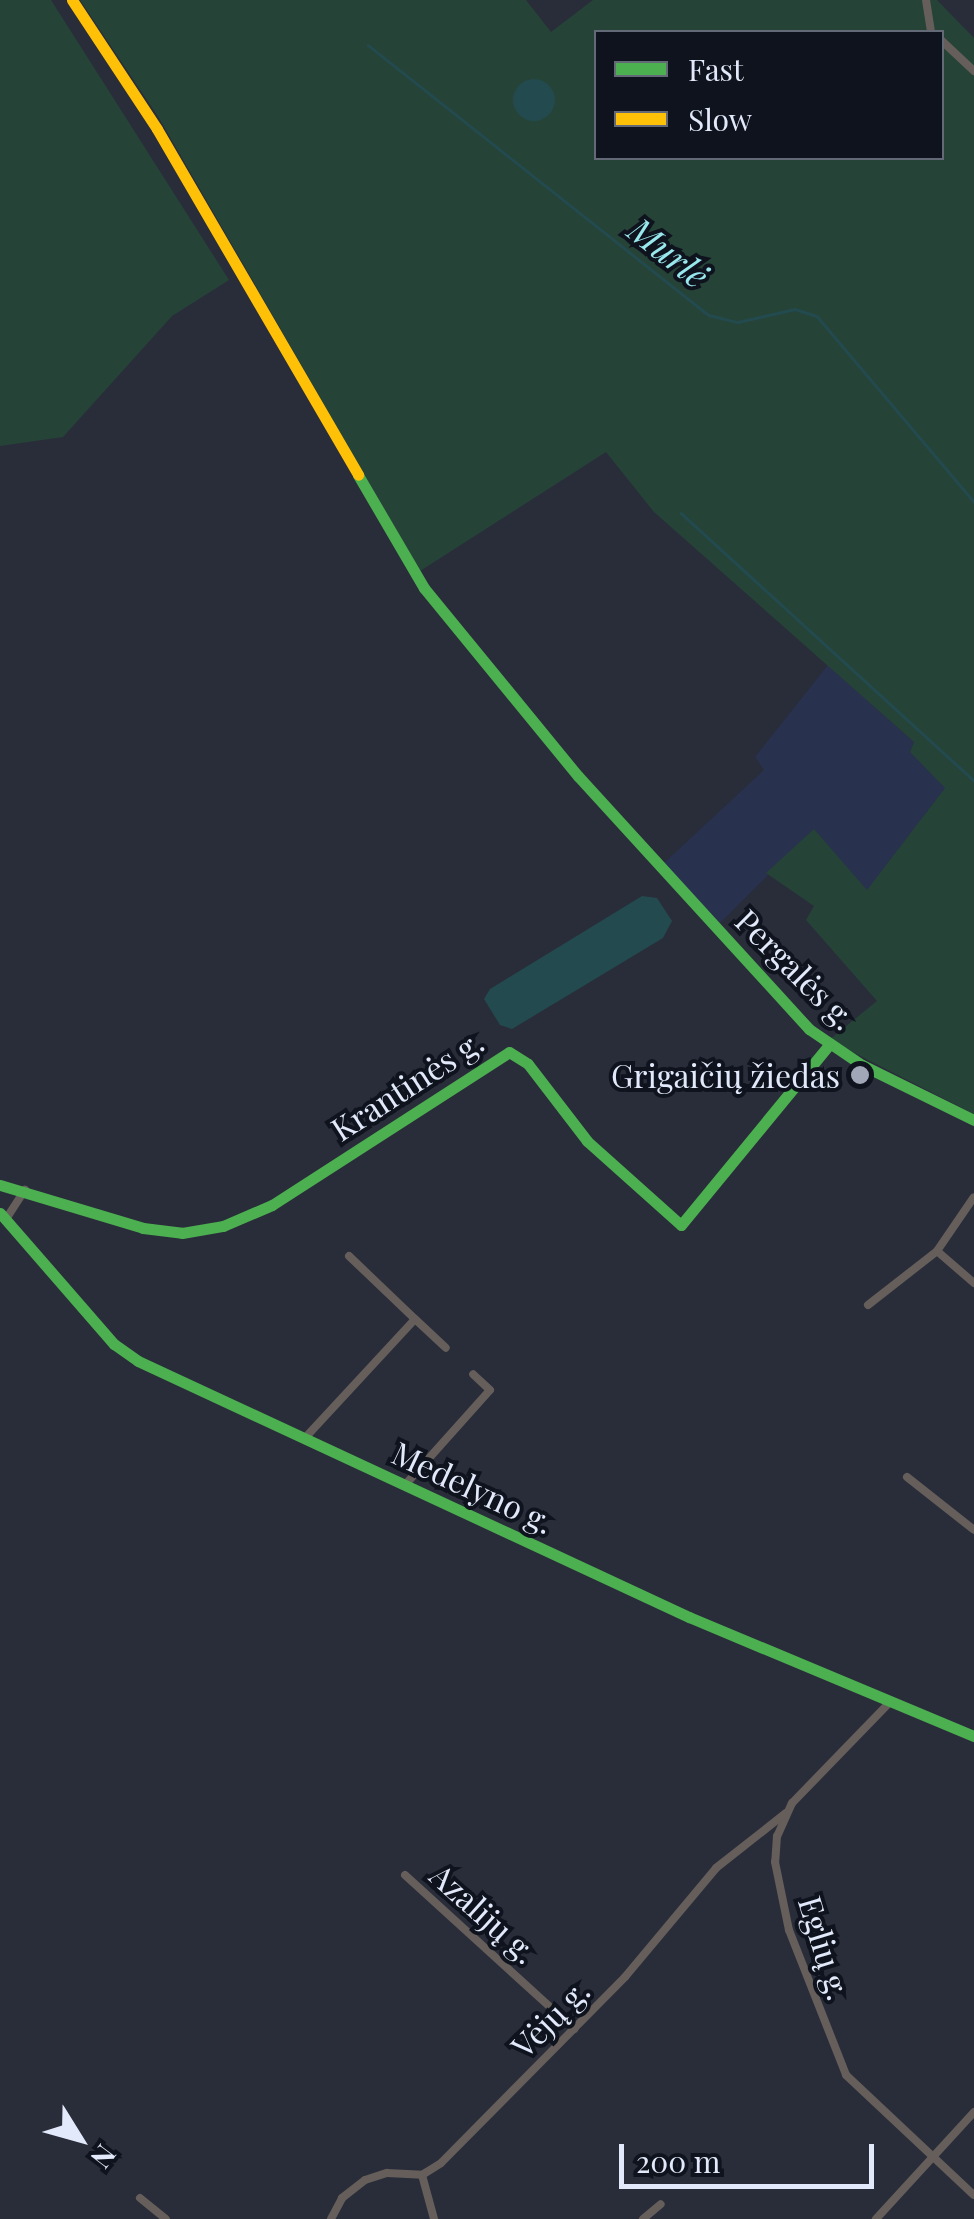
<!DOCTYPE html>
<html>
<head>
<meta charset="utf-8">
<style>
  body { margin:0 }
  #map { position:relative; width:974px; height:2219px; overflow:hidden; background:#292d3a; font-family:"Playfair Display",serif }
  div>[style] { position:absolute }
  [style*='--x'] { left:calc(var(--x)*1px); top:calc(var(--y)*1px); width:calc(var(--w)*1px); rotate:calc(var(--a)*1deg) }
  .built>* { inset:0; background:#28314e }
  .green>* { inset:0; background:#264337 }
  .water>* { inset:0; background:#234a4e }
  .round { border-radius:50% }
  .stream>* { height:2.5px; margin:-1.25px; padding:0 1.25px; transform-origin:1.25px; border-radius:1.25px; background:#234a4e }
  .street>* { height:8px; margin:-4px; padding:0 4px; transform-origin:4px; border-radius:4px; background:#655e5a }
  .fast>* { height:11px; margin:-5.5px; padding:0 5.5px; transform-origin:5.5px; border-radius:5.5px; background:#4caf50 }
  .slow>* { height:11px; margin:-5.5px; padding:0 5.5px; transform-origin:5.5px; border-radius:5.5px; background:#ffc107 }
  .dots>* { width:28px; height:28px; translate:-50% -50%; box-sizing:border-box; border:5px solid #0f131e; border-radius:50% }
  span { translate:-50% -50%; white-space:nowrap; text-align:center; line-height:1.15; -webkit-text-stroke:8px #0f131e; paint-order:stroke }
  .street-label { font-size:32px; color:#e2e9fa }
  .poi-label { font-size:32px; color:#e2e9fa }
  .right { translate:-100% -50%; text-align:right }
  .water-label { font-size:35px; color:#98e8ed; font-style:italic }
  .legend { position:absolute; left:594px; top:30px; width:350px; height:130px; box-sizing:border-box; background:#0f131e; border:2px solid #636976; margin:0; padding:12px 18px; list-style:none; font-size:30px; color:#e2e9fa }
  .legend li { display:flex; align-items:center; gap:20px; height:50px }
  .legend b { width:50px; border:2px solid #636976 }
  .north { position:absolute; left:30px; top:2089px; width:100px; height:100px; -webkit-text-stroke:8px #0f131e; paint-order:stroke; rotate:127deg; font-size:28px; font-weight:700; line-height:40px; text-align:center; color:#e2e9fa }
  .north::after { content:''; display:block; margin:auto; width:35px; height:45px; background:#e2e9fa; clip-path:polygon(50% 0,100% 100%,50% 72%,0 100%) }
  .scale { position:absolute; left:619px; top:2144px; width:255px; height:45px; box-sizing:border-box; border:5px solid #e2e9fa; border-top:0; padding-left:12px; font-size:30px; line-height:35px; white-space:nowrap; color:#e2e9fa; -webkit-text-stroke:8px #0f131e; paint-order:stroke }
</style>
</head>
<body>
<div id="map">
  <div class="built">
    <div style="clip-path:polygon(828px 665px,914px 742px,910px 752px,946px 787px,867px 891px,814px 829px,720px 923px,664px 863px,764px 770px,755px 757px)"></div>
  </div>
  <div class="green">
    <div style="clip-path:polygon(0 0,51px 0,229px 280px,172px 316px,63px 437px,0 446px)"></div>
    <div style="clip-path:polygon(evenodd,80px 0,526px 0,551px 32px,593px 0,937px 0,974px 38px,974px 1114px,829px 1040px,877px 1001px,806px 920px,814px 906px,766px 873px,814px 829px,867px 890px,945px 788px,910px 752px,914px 742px,654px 512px,606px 452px,420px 571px,159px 118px,80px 0,596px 32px,942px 32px,942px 158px,596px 158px,596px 32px)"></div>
  </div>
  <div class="water">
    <div class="round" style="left:513px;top:79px;width:42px;height:42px"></div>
    <div style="clip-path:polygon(642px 896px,657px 898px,672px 921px,663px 938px,512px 1029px,500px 1025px,484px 999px,490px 989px)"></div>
  </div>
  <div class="stream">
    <div style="--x:368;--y:45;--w:435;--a:38.4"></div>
    <div style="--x:709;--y:315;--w:30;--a:14"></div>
    <div style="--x:738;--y:322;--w:58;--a:-12.8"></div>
    <div style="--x:795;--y:309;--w:23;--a:18"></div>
    <div style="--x:817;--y:316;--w:243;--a:49.8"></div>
    <div style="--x:681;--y:513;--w:397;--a:42.4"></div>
  </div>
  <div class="street">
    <div style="--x:926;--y:0;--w:32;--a:81"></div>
    <div style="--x:942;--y:41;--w:44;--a:43.2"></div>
    <div style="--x:6;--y:1219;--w:35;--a:-57"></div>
    <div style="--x:937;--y:1251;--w:49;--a:40.9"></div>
    <div style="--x:349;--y:1256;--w:91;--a:43.7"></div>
    <div style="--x:868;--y:1305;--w:88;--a:-38"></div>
    <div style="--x:937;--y:1251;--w:65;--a:-55.6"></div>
    <div style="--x:304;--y:1439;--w:163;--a:-47.2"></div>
    <div style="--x:415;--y:1319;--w:42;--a:43.1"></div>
    <div style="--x:907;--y:1477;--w:85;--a:38.3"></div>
    <div style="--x:405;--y:1485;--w:127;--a:-48.2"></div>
    <div style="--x:490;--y:1390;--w:23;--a:-137"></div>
    <div style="--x:891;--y:1701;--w:142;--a:134.1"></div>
    <div style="--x:792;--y:1803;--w:36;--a:114"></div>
    <div style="--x:777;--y:1836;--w:26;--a:94"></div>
    <div style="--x:775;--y:1862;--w:69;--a:78.4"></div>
    <div style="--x:789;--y:1930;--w:156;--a:68.5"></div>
    <div style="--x:846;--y:2075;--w:175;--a:43.2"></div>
    <div style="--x:405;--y:1875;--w:229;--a:42.3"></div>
    <div style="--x:422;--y:2175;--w:46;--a:74.7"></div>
    <div style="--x:140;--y:2198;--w:33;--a:39"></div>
    <div style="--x:331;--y:2219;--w:24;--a:-62"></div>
    <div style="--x:342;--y:2198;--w:29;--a:-38"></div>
    <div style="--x:365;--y:2180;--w:23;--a:-18"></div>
    <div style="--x:387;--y:2173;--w:35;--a:3"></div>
    <div style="--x:422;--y:2175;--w:22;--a:-32"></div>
    <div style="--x:441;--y:2163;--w:262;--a:-45.3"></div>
    <div style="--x:625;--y:1977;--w:142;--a:-50.1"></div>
    <div style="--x:716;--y:1868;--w:89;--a:-38.2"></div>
    <div style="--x:643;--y:2219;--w:23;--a:-40"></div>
    <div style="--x:876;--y:2219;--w:145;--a:-47.5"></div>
  </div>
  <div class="fast">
    <div style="--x:358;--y:475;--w:131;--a:59.7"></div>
    <div style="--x:424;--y:588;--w:243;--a:50.7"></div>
    <div style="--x:578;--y:776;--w:343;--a:47.6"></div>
    <div style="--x:809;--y:1029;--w:64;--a:34.2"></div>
    <div style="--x:862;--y:1065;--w:125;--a:26.2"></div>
    <div style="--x:0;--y:1185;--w:149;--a:16.7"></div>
    <div style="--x:143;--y:1228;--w:39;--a:7"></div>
    <div style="--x:182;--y:1233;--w:42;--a:-9.7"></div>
    <div style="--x:223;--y:1226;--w:53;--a:-23.2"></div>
    <div style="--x:272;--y:1205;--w:282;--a:-32.8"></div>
    <div style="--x:509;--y:1052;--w:22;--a:32"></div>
    <div style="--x:528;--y:1064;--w:97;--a:52.5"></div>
    <div style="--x:587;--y:1141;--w:126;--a:41.8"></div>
    <div style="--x:681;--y:1225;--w:232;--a:-50.6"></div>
    <div style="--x:0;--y:1213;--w:174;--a:49"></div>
    <div style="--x:114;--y:1344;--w:29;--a:35"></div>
    <div style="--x:138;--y:1361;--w:608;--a:24.92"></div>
    <div style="--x:689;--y:1617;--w:309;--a:22.7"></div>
  </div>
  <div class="slow">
    <div style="--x:72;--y:0;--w:154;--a:56.6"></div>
    <div style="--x:157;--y:129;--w:400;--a:59.8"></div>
  </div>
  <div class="dots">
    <div style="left:860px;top:1075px;background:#a1a7b7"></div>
  </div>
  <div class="street-label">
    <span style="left:796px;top:969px;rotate:45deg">Pergalės g.</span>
    <span style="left:407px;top:1085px;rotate:-33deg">Krantinės g.</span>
    <span style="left:473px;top:1487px;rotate:25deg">Medelyno g.</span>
    <span style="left:484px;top:1913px;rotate:42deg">Azalijų g.</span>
    <span style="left:825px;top:1948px;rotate:73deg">Eglių g.</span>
    <span style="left:550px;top:2018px;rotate:-45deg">Vėjų g.</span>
  </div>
  <div class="poi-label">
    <span class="right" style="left:840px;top:1075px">Grigaičių žiedas</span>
  </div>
  <div class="water-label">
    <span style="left:669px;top:252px;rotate:38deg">Murlė</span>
  </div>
  <ul class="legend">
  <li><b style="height:12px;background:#4caf50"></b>Fast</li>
  <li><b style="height:12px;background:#ffc107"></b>Slow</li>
  </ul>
  <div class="north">N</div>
  <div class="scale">200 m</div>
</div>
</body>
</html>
